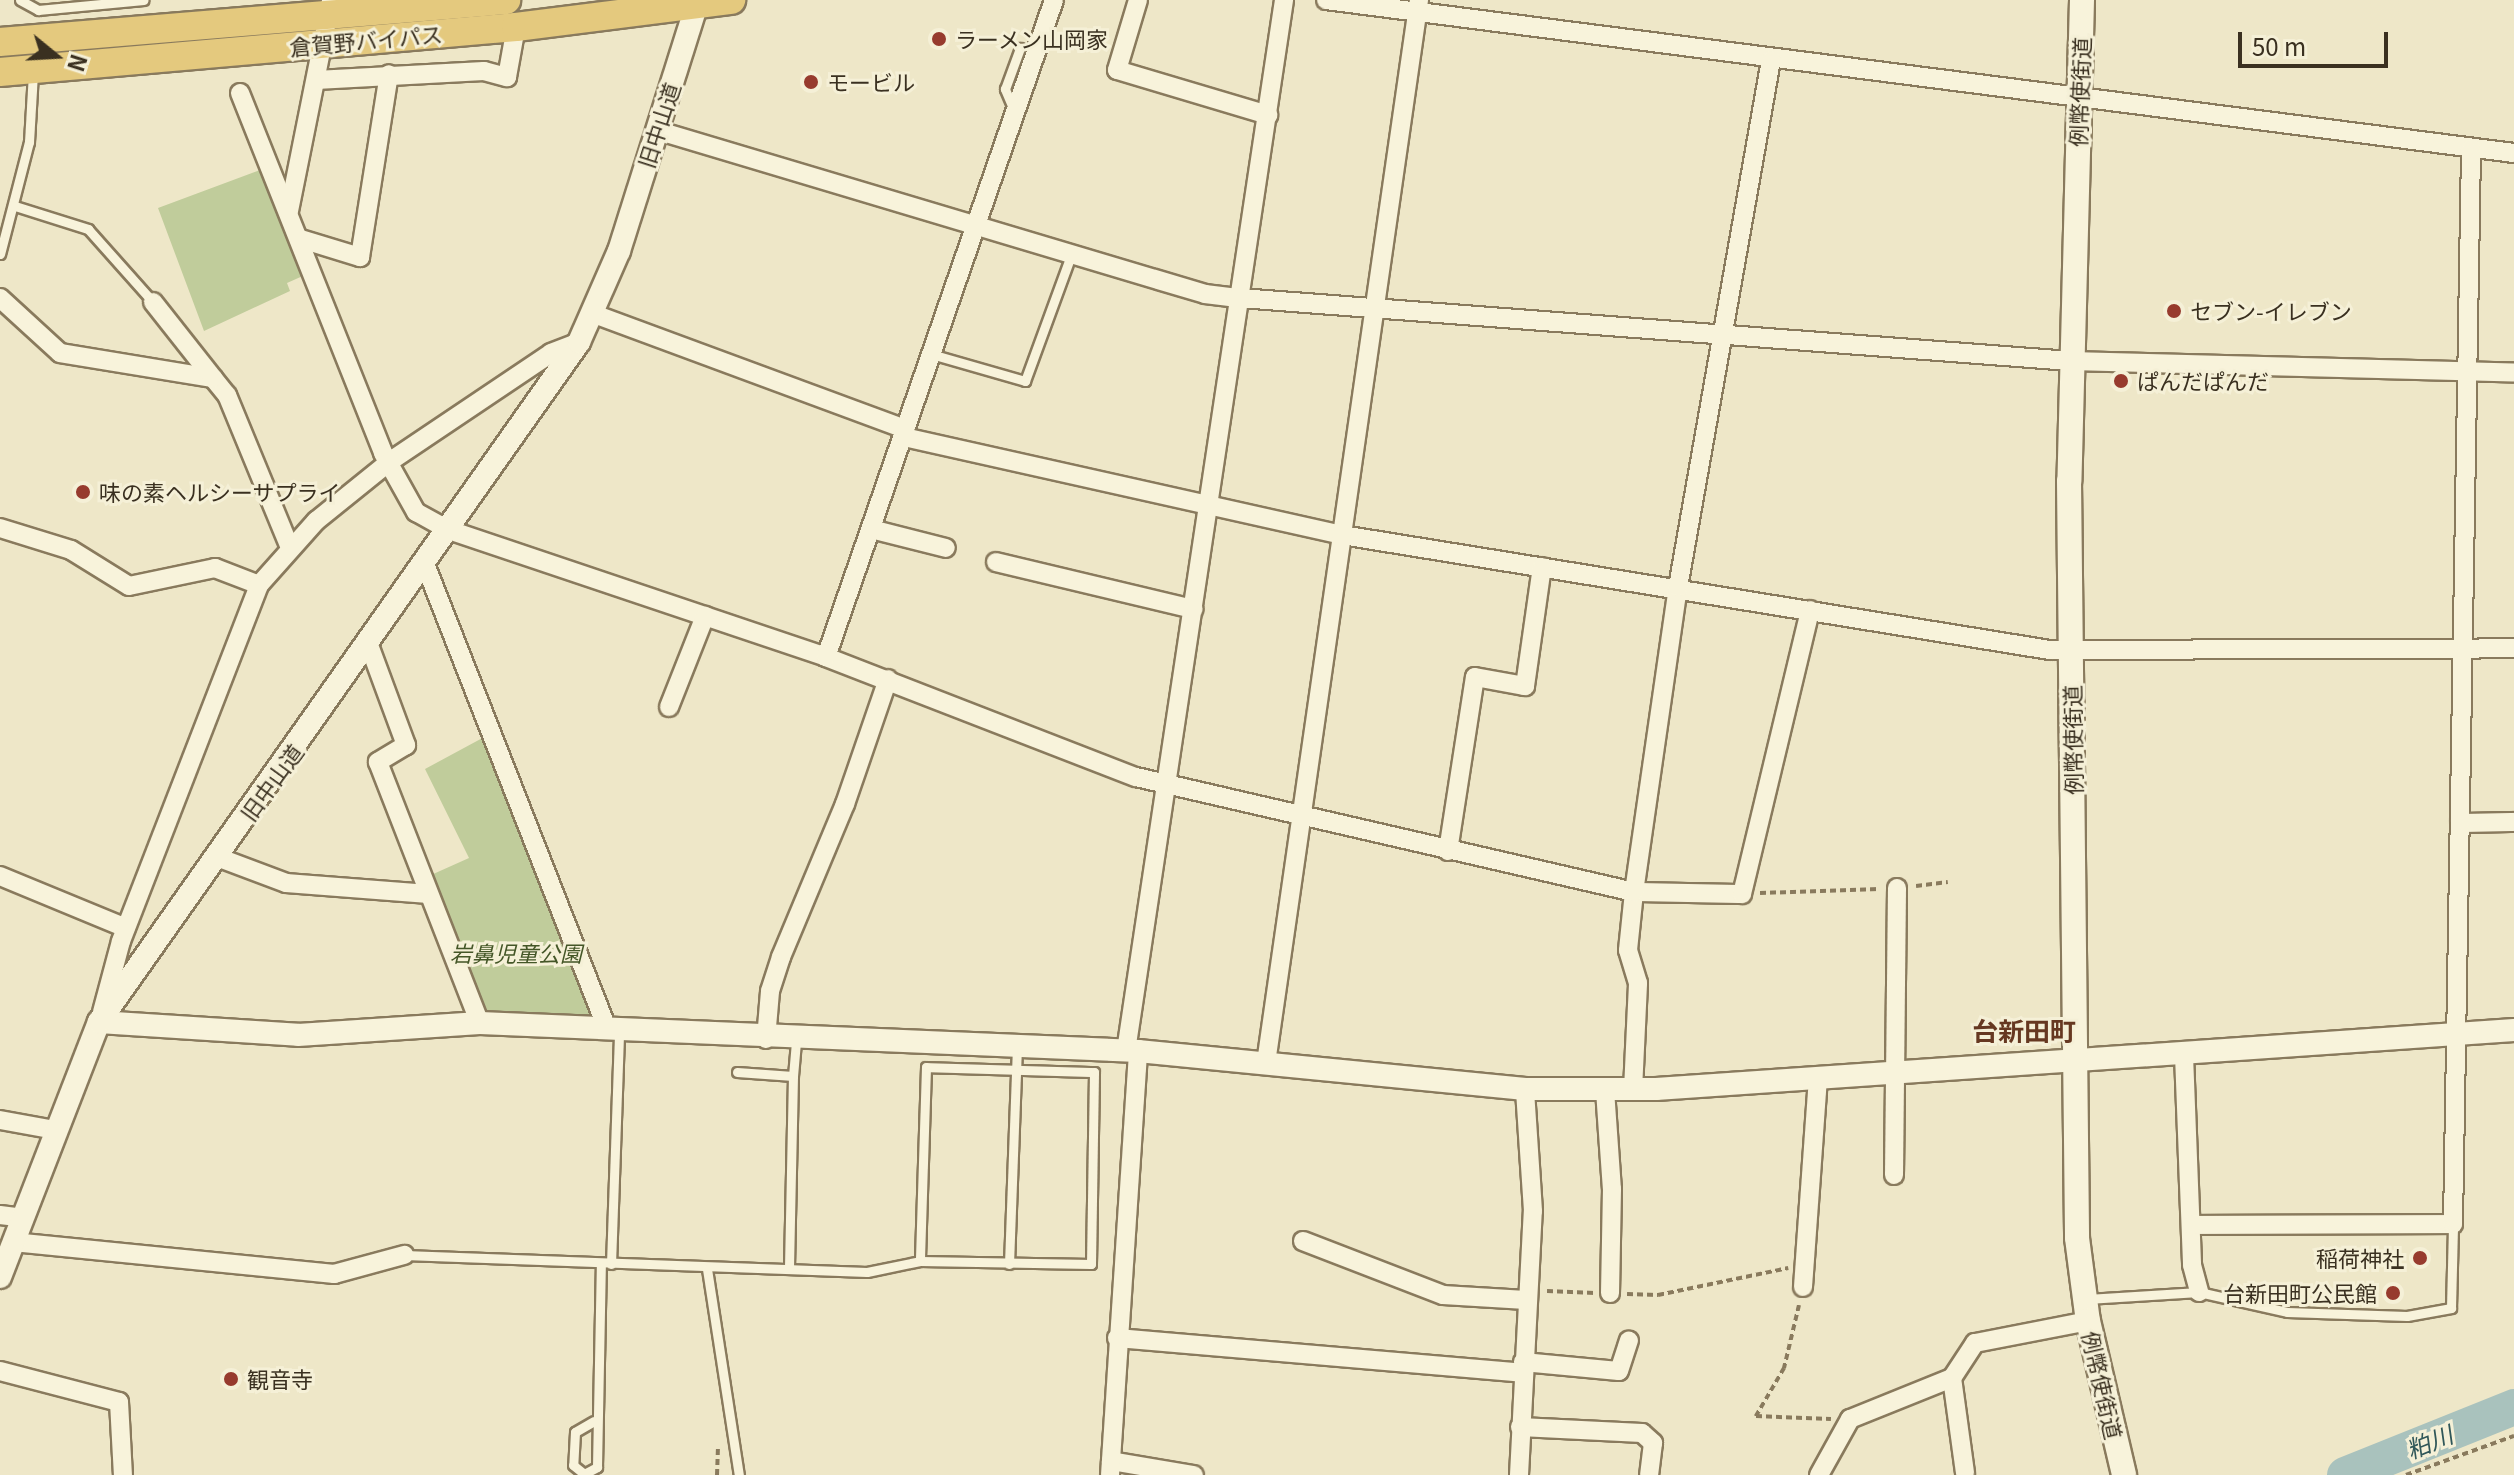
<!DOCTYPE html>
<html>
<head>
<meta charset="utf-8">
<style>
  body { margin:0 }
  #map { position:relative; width:2514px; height:1475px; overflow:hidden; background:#eee7c8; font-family:Georgia,"Noto Sans JP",serif }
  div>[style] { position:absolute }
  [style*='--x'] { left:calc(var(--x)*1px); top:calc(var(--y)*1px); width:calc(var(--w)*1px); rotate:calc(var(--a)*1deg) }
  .green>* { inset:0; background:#c0cc9b }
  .river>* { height:36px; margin:-18px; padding:0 18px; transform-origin:18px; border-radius:18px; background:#a9c2bd }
  .path>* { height:4px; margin-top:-2px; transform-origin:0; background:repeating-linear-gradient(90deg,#897a5d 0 6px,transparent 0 10px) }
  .roads { filter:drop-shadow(2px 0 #897a5d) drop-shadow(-2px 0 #897a5d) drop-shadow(0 2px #897a5d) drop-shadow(0 -2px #897a5d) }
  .service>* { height:9px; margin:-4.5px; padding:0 4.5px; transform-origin:4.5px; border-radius:4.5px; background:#f8f3db }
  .minor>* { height:18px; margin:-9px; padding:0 9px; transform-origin:9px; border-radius:9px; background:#f8f3db }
  .tertiary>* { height:22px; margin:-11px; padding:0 11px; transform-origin:11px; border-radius:11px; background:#f8f3db }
  .secondary>* { height:24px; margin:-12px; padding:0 12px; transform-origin:12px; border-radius:12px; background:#f8f3db }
  .trunk>* { height:28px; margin:-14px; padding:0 14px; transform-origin:14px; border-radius:14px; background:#e4c97e }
  .dots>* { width:22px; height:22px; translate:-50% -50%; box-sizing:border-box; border:4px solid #f5f0d7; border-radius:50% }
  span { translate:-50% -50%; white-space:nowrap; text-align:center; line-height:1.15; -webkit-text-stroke:6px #f5f0d7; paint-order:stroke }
  .poi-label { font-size:22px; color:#3a3020 }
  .left { translate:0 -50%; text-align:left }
  .right { translate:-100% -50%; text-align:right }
  .street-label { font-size:22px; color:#3a3020 }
  .park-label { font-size:22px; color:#445627; font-style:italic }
  .water-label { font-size:24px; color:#305759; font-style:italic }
  .quarter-label { font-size:26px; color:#663821; font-weight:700 }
  .north { position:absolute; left:16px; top:16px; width:80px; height:80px; -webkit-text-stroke:6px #f5f0d7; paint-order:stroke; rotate:108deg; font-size:22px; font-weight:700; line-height:32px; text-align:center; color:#3a3020 }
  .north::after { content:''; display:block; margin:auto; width:28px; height:36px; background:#3a3020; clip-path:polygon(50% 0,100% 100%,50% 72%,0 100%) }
  .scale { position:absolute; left:2238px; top:32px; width:150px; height:36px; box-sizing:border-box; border:4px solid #3a3020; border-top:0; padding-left:10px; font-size:24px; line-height:28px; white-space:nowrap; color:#3a3020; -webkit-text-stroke:6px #f5f0d7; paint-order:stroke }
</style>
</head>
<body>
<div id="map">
  <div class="green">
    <div style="clip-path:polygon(263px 169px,305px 275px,287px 283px,290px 291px,204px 331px,158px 208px)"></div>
    <div style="clip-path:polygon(488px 735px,594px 1010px,592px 1016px,483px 1012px,431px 875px,469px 858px,425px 769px)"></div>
  </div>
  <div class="river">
    <div style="--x:2345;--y:1475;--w:182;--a:-21.9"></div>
  </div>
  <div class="path">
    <div style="--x:1916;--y:886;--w:32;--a:-7"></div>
    <div style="--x:1760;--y:893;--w:119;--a:-1.9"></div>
    <div style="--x:1547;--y:1291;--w:48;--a:2.4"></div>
    <div style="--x:1627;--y:1294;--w:31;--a:2"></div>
    <div style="--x:1658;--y:1295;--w:133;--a:-11.7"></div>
    <div style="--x:1799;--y:1305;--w:65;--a:103.4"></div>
    <div style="--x:1784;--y:1368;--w:56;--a:120.3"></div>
    <div style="--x:1756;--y:1416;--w:75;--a:2.3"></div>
    <div style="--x:717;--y:1475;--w:30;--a:-88"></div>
    <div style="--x:2406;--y:1475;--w:115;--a:-19.9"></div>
  </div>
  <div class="roads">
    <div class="service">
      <div style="--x:20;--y:0;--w:21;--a:29"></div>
      <div style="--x:38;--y:10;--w:106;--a:-5.4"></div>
      <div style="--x:1013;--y:108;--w:21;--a:-113"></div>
      <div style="--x:1005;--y:89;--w:44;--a:-69.9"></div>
      <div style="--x:15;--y:206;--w:77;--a:17.5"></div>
      <div style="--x:88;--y:229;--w:98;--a:48.3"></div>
      <div style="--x:0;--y:254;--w:116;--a:-75.5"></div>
      <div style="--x:29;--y:142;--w:70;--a:-86.7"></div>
      <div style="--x:931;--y:354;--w:98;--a:16"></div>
      <div style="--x:1025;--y:381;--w:134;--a:-69.9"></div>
      <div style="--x:737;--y:1072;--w:56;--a:4.1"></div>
      <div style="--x:793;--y:1076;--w:191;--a:91.2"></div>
      <div style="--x:793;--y:1076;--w:36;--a:-85"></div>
      <div style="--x:404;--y:1255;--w:463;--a:2.1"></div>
      <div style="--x:867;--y:1272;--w:54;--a:-11.7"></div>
      <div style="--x:920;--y:1261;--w:171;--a:1"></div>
      <div style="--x:1091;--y:1264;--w:192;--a:-89.1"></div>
      <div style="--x:1094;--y:1072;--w:168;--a:-178.3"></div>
      <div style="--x:926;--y:1067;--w:194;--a:91.8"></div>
      <div style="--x:611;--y:1264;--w:234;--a:-88"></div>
      <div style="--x:1009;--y:1264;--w:216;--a:-87.9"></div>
      <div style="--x:707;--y:1269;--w:208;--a:81.2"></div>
      <div style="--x:2087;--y:1299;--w:112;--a:-3.6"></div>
      <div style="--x:2199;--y:1292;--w:90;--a:12.8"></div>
      <div style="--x:2287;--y:1312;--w:120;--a:1.9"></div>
      <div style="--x:2407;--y:1316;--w:45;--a:-10.3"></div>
      <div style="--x:2451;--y:1308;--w:84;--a:-88.6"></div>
      <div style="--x:594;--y:1421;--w:22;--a:150"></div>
      <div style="--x:575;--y:1432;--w:33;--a:93"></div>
      <div style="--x:573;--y:1465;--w:14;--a:39"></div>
      <div style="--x:584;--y:1474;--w:15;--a:-28"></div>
      <div style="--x:597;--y:1467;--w:203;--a:-88.9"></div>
    </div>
    <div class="minor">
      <div style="--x:1138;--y:0;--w:73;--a:106.7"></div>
      <div style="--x:1117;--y:70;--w:158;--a:16.6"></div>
      <div style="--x:1326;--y:0;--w:1198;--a:7.34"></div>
      <div style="--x:316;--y:80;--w:168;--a:-3.1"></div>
      <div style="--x:484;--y:71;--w:24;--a:15"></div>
      <div style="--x:507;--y:77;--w:51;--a:-79.8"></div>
      <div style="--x:240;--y:93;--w:387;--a:68.3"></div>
      <div style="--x:383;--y:453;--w:68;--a:60.8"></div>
      <div style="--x:416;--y:512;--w:38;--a:29"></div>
      <div style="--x:449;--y:530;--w:398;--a:18.6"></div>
      <div style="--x:826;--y:657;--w:332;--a:21.2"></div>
      <div style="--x:1136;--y:777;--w:511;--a:13"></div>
      <div style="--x:1634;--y:892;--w:108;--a:1.1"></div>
      <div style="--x:1742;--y:894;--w:292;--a:-76.5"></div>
      <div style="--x:656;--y:130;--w:573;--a:16.63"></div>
      <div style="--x:1205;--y:294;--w:35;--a:7"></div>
      <div style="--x:1240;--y:298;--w:832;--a:4.34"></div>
      <div style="--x:2070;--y:361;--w:444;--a:1.5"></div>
      <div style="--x:289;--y:211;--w:215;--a:-78.7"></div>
      <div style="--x:301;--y:239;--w:62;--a:17"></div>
      <div style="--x:360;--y:257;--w:185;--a:-81"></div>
      <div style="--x:0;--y:298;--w:81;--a:42.5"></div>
      <div style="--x:60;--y:353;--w:155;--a:9.3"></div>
      <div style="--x:213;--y:378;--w:22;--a:51"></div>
      <div style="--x:227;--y:395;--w:165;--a:67.6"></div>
      <div style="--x:153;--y:302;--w:97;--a:51.7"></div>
      <div style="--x:594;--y:314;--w:332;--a:20.3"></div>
      <div style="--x:904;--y:437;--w:449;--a:12.6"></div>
      <div style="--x:1342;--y:535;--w:717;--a:9.23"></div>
      <div style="--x:2050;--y:650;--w:464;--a:-0.2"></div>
      <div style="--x:0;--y:528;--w:74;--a:17.2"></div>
      <div style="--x:71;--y:550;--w:68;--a:31.8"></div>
      <div style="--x:129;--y:586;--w:88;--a:-11.8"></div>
      <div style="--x:215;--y:568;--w:47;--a:21.1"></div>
      <div style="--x:871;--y:529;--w:77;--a:14.2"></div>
      <div style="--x:996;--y:562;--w:203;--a:13.4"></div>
      <div style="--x:425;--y:564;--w:499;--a:68.6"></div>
      <div style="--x:369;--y:645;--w:107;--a:69.7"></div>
      <div style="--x:406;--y:745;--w:33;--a:149"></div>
      <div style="--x:378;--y:762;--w:280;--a:68.7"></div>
      <div style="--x:826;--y:657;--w:695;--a:-70.86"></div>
      <div style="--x:669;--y:707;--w:98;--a:-68.4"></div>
      <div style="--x:2460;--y:823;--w:54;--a:-1.1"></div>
      <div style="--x:1448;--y:851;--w:176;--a:-81.2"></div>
      <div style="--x:1475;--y:677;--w:51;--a:10.2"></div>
      <div style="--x:1525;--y:686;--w:120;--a:-81.9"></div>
      <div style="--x:217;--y:857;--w:74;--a:20.6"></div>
      <div style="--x:286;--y:883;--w:143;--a:4.4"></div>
      <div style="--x:0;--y:876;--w:136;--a:22.4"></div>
      <div style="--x:102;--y:1012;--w:73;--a:-75"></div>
      <div style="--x:121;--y:941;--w:382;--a:-68.8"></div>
      <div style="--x:259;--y:585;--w:86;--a:-48.3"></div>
      <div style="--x:316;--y:521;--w:94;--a:-38.9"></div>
      <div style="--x:389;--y:462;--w:195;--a:-33.9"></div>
      <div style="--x:551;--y:353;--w:30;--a:-21"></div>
      <div style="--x:766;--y:1039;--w:48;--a:-85.2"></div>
      <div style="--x:770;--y:991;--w:36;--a:-72"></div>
      <div style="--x:781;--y:957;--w:166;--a:-67.3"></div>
      <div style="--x:845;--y:804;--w:132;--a:-71"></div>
      <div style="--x:1126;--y:1051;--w:1063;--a:-81.45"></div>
      <div style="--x:2184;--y:1055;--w:210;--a:87.8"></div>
      <div style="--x:2192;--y:1265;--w:28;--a:75"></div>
      <div style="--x:1266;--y:1063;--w:1074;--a:-81.81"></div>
      <div style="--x:1605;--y:1090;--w:99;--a:86"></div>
      <div style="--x:1612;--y:1189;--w:104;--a:91.1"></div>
      <div style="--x:1633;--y:1090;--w:107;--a:-87.3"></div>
      <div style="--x:1638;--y:983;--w:34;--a:-107"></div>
      <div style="--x:1628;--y:950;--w:58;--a:-84.1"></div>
      <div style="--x:1634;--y:892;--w:308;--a:-81.8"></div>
      <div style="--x:1678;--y:587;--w:535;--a:-79.99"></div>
      <div style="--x:0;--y:1120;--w:56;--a:10.3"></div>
      <div style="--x:1894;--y:1175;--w:287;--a:-89.4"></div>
      <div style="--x:0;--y:1215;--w:24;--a:7"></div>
      <div style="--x:2192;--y:1225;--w:261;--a:-0.2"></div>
      <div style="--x:2453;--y:1224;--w:1076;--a:-89.04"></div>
      <div style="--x:1303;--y:1241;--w:150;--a:21.1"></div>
      <div style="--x:1443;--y:1295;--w:83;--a:3.4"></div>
      <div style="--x:13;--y:1242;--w:323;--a:5.7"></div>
      <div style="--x:334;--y:1274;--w:73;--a:-15.2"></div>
      <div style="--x:1803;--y:1287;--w:210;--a:-85.9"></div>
      <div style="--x:1117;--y:1338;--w:407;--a:4.9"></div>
      <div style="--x:1523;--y:1362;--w:96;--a:5.4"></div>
      <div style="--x:1619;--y:1371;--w:32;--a:-72"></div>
      <div style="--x:0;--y:1371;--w:123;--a:14.6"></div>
      <div style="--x:119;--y:1402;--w:73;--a:86.9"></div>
      <div style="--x:1952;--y:1378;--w:96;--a:82.2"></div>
      <div style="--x:1520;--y:1427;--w:122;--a:2.8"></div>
      <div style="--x:1642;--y:1433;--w:15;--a:42"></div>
      <div style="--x:1653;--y:1443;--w:32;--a:97"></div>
      <div style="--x:1111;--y:1461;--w:84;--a:9.6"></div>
      <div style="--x:1110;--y:1475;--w:425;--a:-86.2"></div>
      <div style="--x:1519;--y:1475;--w:264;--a:-87"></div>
      <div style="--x:1533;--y:1211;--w:122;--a:-93.8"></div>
      <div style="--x:1819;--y:1475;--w:64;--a:-61"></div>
      <div style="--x:1850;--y:1419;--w:110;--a:-21.9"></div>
      <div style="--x:1952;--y:1378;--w:42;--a:-56.7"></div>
      <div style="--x:1975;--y:1343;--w:115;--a:-11"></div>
    </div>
    <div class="tertiary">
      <div style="--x:99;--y:1022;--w:199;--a:3.7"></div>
      <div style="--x:298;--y:1035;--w:182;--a:-3.8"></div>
      <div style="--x:480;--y:1023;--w:659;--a:2.44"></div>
      <div style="--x:1138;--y:1051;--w:389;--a:5.6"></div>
      <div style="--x:1525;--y:1089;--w:131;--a:0"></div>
      <div style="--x:1656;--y:1089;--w:860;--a:-3.93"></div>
      <div style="--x:0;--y:1277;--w:274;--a:-68.8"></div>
      <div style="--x:99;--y:1022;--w:832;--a:-54.78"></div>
      <div style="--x:579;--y:342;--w:99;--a:-66.3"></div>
      <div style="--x:619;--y:251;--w:256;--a:-72.5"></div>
    </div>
    <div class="secondary">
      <div style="--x:2082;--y:0;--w:481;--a:91.5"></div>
      <div style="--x:2069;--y:481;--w:757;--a:89.39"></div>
      <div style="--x:2077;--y:1238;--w:84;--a:82.5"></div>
      <div style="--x:2088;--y:1321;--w:158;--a:76.8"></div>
    </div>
    <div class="trunk">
      <div style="--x:0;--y:42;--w:508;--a:-4.74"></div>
      <div style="--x:0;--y:72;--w:518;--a:-4.98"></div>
      <div style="--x:516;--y:27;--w:217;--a:-7.2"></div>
    </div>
  </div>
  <div class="dots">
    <div style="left:939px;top:39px;background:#973b2e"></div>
    <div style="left:811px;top:82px;background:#973b2e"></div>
    <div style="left:2174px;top:311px;background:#973b2e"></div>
    <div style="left:2121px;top:381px;background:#973b2e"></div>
    <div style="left:83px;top:492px;background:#973b2e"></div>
    <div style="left:2420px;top:1258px;background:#973b2e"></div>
    <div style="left:2393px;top:1293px;background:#973b2e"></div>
    <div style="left:231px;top:1379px;background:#973b2e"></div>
  </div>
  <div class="poi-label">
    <span class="left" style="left:955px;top:39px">ラーメン山岡家</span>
    <span class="left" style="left:827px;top:82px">モービル</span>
    <span class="left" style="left:2190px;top:311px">セブン-イレブン</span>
    <span class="left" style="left:2137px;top:381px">ぱんだぱんだ</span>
    <span class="left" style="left:99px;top:492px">味の素ヘルシーサプライ</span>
    <span class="right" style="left:2404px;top:1258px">稲荷神社</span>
    <span class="right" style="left:2377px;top:1293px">台新田町公民館</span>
    <span class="left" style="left:247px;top:1379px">観音寺</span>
  </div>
  <div class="street-label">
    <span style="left:366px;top:40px;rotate:-5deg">倉賀野バイパス</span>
    <span style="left:2079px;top:92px;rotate:-88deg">例幣使街道</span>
    <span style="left:658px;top:125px;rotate:-72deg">旧中山道</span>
    <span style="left:2072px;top:740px;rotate:-91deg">例幣使街道</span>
    <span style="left:271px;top:782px;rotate:-54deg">旧中山道</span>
    <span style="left:2103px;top:1385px;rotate:77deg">例幣使街道</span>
  </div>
  <div class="park-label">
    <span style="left:516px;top:953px">岩鼻児童公園</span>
  </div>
  <div class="water-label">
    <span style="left:2429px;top:1441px;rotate:-22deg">粕川</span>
  </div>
  <div class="quarter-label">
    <span style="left:2024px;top:1030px">台新田町</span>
  </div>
  <div class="north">N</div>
  <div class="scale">50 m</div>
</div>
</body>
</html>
